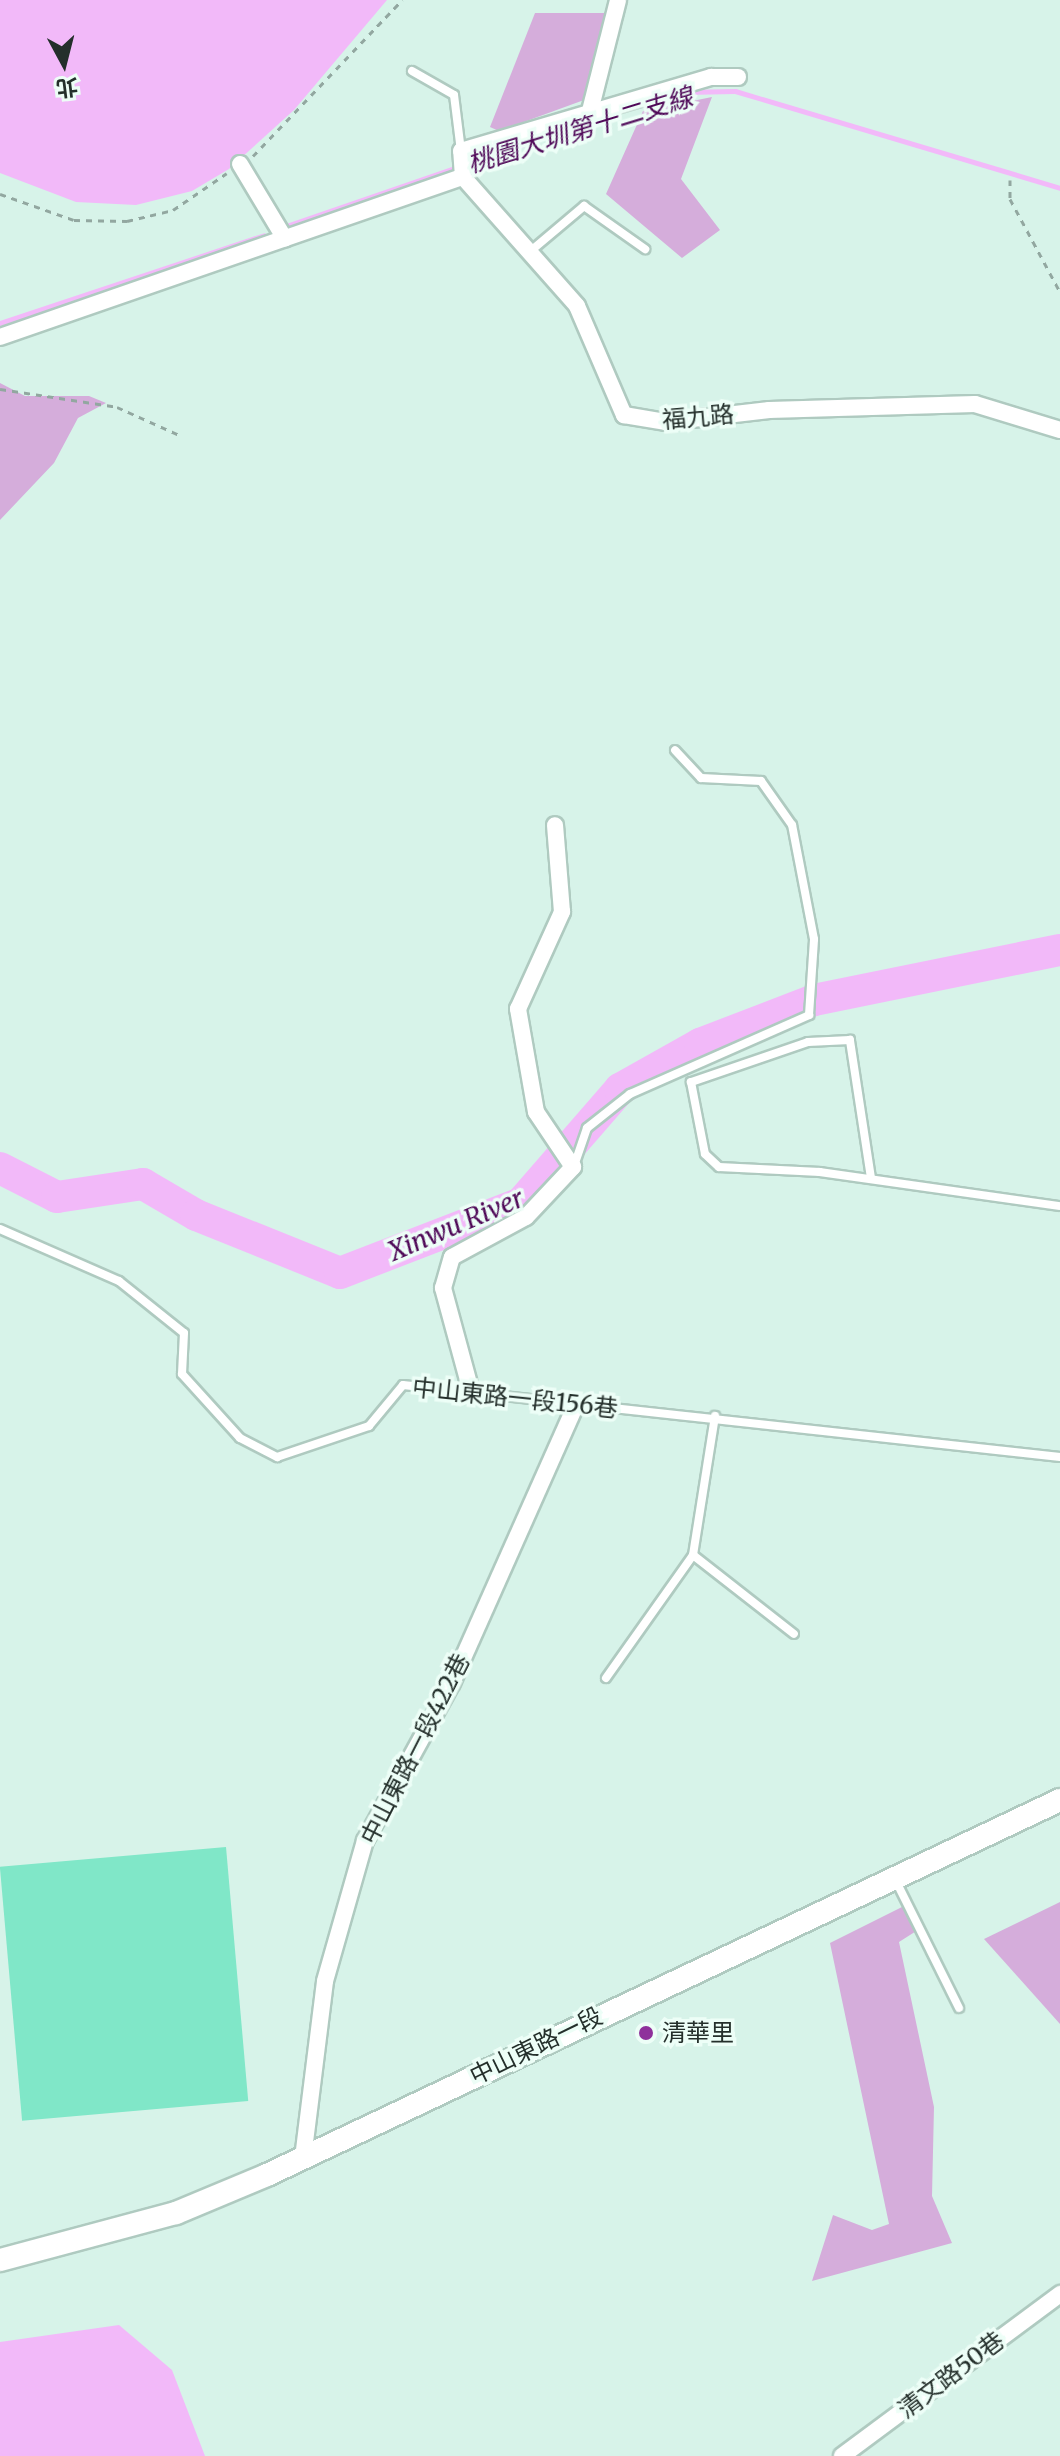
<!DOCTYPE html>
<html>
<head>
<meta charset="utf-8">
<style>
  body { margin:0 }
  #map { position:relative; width:1060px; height:2456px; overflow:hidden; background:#d7f3e9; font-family:Merriweather,"Noto Sans TC",serif }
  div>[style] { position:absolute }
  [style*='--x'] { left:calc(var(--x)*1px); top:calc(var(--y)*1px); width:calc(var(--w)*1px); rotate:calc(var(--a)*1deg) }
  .green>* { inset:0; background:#d5addb }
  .water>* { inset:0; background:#f2b9f9 }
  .stream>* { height:5px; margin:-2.5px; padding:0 2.5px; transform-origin:2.5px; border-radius:2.5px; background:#f2b9f9 }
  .river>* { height:32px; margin:-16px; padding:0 16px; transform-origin:16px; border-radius:16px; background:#f2b9f9 }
  .building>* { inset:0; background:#80e7c8; transform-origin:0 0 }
  .path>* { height:3px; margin-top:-1.5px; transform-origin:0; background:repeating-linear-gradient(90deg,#92a7a0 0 6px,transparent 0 12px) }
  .roads { filter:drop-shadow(2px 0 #afcac0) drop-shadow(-2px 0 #afcac0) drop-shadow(0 2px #afcac0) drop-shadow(0 -2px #afcac0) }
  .lane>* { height:8px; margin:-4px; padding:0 4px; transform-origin:4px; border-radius:4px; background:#fff }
  .street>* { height:16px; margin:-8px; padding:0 8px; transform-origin:8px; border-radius:8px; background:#fff }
  .secondary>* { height:22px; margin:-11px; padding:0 11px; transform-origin:11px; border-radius:11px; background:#fff }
  .dots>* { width:22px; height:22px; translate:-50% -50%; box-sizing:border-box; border:4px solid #edfef7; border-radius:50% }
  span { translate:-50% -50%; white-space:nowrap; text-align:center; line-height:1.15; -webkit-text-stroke:7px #edfef7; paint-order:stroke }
  .street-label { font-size:24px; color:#242f2b }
  .poi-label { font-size:24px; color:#242f2b }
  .left { translate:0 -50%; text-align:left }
  .water-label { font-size:26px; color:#4f0958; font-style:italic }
  .north { position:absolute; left:24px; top:24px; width:80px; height:80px; -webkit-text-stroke:6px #edfef7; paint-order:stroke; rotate:173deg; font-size:22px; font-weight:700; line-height:32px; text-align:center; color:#242f2b }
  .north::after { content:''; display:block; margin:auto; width:28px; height:36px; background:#242f2b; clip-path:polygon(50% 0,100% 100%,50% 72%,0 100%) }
</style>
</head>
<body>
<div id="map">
  <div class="green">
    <div style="clip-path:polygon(535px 13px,617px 13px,595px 96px,499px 131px,490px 127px)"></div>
    <div style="clip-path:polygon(712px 97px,681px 179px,720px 230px,682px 258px,606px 194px,643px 111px)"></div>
    <div style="clip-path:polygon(0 383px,25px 396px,89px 396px,106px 403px,78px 418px,54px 463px,0 520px)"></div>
    <div style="clip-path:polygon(1060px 1902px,1060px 2024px,984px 1939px)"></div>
    <div style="clip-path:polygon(910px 1903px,921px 1928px,899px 1942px,934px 2107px,932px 2196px,952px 2243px,812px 2281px,833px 2215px,872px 2230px,889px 2224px,830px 1943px)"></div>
  </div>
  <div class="water">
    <div style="clip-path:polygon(0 0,387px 0,294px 110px,229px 169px,192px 191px,136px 205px,76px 202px,0 173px)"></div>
    <div style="clip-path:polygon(119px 2325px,172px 2370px,205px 2456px,0 2456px,0 2342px)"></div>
  </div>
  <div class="stream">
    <div style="--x:685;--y:92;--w:50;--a:-1.1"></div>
    <div style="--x:735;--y:91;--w:339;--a:16.6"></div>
    <div style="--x:286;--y:226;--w:335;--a:-19"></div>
    <div style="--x:0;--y:323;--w:278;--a:-18.4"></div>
  </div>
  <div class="river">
    <div style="--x:0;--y:1168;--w:64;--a:27"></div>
    <div style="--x:57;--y:1197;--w:87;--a:-8.6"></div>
    <div style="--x:143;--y:1184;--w:61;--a:30.3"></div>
    <div style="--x:196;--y:1215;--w:155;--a:21.9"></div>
    <div style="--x:340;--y:1273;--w:194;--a:-21.1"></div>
    <div style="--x:521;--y:1203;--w:151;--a:-49"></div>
    <div style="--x:620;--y:1089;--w:92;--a:-29.4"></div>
    <div style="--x:700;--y:1044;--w:122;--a:-21.1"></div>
    <div style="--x:814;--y:1000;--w:251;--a:-11.5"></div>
  </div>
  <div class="building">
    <div style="left:226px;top:1847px;width:255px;height:227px;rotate:85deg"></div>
  </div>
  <div class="path">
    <div style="--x:253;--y:156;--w:216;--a:-46.3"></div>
    <div style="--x:1010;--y:180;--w:19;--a:90"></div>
    <div style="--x:1010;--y:199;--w:106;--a:61.7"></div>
    <div style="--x:0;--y:194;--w:78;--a:19.4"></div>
    <div style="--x:74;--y:220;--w:53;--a:1.1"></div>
    <div style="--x:127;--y:221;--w:47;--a:-13.4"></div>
    <div style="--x:173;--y:210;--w:65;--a:-34.4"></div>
    <div style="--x:0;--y:389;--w:118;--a:8.7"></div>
    <div style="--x:117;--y:407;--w:68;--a:24.3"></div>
  </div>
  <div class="roads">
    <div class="lane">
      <div style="--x:412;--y:71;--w:48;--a:29.7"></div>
      <div style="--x:454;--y:95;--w:56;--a:82.9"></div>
      <div style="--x:533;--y:249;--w:67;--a:-40.1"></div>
      <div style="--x:584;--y:206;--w:75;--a:35.2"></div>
      <div style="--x:574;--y:1166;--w:40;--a:-71.1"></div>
      <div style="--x:587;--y:1128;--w:55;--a:-38.3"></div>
      <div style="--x:630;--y:1094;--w:196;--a:-23.8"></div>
      <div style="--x:809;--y:1015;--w:76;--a:-86.2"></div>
      <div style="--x:814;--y:939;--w:116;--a:-100.9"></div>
      <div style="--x:792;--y:825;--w:54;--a:-125.2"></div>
      <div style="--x:761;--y:781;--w:60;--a:-177.1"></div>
      <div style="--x:701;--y:778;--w:38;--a:-133"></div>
      <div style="--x:871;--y:1178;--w:140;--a:-98.7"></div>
      <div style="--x:850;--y:1040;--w:42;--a:177.3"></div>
      <div style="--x:808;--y:1042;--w:124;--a:161.1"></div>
      <div style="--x:691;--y:1082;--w:73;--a:79"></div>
      <div style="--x:705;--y:1154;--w:19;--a:43"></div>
      <div style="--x:719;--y:1167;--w:101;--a:2.8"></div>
      <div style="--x:820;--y:1172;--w:242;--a:8.1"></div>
      <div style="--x:0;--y:1229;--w:130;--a:23.6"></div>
      <div style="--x:119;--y:1281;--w:83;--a:38.7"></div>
      <div style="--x:184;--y:1333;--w:41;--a:92.8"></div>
      <div style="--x:182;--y:1374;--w:86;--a:47.8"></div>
      <div style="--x:240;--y:1438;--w:42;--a:27.2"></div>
      <div style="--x:277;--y:1457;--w:97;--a:-18.6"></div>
      <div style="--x:369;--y:1426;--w:53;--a:-50.3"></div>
      <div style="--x:403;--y:1385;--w:661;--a:6.25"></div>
      <div style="--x:693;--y:1555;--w:128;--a:38"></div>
      <div style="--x:606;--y:1678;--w:151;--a:-54.7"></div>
      <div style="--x:693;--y:1555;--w:141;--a:-81"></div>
      <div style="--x:895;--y:1879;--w:144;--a:63.6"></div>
    </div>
    <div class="street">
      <div style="--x:590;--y:111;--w:114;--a:-75.8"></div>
      <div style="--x:240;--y:164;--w:87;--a:59"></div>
      <div style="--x:463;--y:177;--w:172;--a:48.5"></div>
      <div style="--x:577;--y:306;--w:119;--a:66.7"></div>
      <div style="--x:624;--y:415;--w:43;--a:9.5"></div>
      <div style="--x:666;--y:422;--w:104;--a:-6.6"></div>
      <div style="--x:769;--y:410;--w:206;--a:-1.7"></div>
      <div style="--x:975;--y:404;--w:89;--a:17"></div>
      <div style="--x:463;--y:177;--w:26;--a:-94"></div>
      <div style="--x:461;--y:151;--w:261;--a:-16.5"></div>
      <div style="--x:711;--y:77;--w:27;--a:0"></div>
      <div style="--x:0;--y:337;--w:490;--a:-19.1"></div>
      <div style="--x:471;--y:1391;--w:107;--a:-105.2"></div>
      <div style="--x:443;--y:1288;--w:32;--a:-74"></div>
      <div style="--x:452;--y:1257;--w:84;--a:-28.4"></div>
      <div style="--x:526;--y:1217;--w:69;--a:-46.8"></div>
      <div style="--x:573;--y:1167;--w:66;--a:-123.9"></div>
      <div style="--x:536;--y:1112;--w:105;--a:-99.9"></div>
      <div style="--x:518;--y:1009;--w:107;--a:-65.6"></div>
      <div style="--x:562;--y:912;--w:87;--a:-94.6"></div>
      <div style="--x:303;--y:2158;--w:178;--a:-82.9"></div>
      <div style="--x:325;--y:1981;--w:146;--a:-74.1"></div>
      <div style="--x:365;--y:1841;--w:180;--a:-61.2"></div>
      <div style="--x:452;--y:1683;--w:304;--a:-66"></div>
      <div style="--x:842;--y:2456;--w:272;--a:-36.6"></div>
    </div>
    <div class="secondary">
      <div style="--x:0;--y:2260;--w:182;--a:-15"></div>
      <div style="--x:176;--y:2213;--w:99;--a:-22.7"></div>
      <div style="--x:267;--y:2175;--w:877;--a:-25.31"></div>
    </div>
  </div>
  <div class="dots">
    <div style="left:646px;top:2033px;background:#8e319b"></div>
  </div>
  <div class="street-label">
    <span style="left:698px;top:417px;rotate:-5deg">福九路</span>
    <span style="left:515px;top:1398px;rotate:6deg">中山東路一段156巷</span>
    <span style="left:415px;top:1749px;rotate:-63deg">中山東路一段422巷</span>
    <span style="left:536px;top:2046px;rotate:-26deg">中山東路一段</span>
    <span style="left:951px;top:2375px;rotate:-37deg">清文路50巷</span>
  </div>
  <div class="poi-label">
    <span class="left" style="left:662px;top:2033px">清華里</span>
  </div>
  <div class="water-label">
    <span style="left:580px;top:130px;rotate:-17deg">桃園大圳第十二支線</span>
    <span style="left:456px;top:1225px;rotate:-23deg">Xinwu River</span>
  </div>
  <div class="north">北</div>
</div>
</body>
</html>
